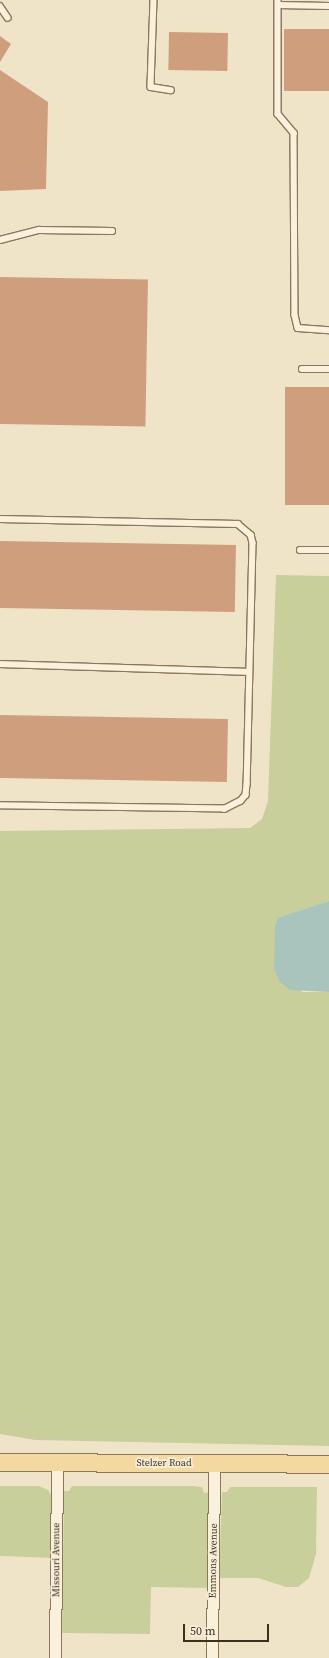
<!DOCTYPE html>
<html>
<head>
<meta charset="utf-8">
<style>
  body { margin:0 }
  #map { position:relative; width:329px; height:1658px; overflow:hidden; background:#f0e4c8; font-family:"Source Serif 4",serif }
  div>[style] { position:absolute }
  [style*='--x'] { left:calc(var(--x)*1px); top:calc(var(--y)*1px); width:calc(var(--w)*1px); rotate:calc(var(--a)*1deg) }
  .green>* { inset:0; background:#c9cf9b }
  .water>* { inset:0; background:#a9c4bc }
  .building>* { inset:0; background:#cf9f7d; transform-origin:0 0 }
  .roads { filter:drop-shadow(1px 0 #8d765c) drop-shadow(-1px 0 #8d765c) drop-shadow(0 1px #8d765c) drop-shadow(0 -1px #8d765c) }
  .lane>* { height:5.5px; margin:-2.75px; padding:0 2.75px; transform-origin:2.75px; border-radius:2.75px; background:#faf1dc }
  .street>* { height:11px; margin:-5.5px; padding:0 5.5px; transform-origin:5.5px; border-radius:5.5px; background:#faf1dc }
  .primary>* { height:17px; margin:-8.5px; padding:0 8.5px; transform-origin:8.5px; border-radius:8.5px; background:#f3d9a0 }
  span { translate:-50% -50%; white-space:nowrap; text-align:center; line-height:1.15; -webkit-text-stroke:3.5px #f7eed8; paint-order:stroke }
  .street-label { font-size:10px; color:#3d2e20 }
  .scale { position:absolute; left:183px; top:1624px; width:86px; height:18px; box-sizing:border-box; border:2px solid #3d2e20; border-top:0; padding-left:5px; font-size:12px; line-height:14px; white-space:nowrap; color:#3d2e20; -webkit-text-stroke:3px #f7eed8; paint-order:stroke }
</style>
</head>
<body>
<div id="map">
  <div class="green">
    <div style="clip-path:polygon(276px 575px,329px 576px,329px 901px,279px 917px,302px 992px,329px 992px,329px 1446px,35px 1440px,0 1434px,0 831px,250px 828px,262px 819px,268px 801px)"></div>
    <div style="clip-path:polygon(0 1486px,39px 1486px,48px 1490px,52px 1496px,52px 1558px,0 1556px)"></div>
    <div style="clip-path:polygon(72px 1486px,193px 1486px,202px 1487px,204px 1493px,210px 1492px,209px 1588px,151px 1587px,150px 1634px,62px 1633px,64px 1491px,69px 1491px)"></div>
    <div style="clip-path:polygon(230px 1487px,317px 1487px,316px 1554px,309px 1578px,298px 1587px,286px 1587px,258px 1578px,219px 1578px,222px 1492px,227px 1492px)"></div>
  </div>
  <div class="water">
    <div style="clip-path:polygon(329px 901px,329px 992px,290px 990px,280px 982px,274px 969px,275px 925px,279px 917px)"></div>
  </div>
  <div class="building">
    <div style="left:284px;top:29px;width:45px;height:62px"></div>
    <div style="left:169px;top:32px;width:59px;height:38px;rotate:1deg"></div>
    <div style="clip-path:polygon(0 36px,11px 44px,0 62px)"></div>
    <div style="clip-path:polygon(0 70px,48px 102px,46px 189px,0 191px)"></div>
    <div style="left:0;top:277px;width:148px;height:147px;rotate:1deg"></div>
    <div style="left:285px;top:387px;width:44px;height:118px"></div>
    <div style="left:0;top:541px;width:236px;height:67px;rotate:1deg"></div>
    <div style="left:0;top:715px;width:228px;height:63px;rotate:1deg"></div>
  </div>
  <div class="roads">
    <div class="lane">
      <div style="--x:154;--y:0;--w:87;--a:92"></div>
      <div style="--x:151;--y:87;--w:20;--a:9"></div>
      <div style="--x:278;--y:0;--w:114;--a:90"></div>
      <div style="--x:278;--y:114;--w:25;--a:50"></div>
      <div style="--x:294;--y:133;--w:182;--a:89.7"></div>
      <div style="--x:295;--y:315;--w:13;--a:77"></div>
      <div style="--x:298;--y:328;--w:31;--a:4"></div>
      <div style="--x:278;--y:5;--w:51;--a:1.1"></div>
      <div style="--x:0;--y:6;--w:14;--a:56"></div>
      <div style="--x:0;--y:240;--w:40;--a:-14.4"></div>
      <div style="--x:39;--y:230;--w:73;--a:0.8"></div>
      <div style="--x:302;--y:369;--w:27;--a:0"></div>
      <div style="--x:0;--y:519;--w:238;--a:1.2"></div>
      <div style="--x:238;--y:524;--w:17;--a:40"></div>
      <div style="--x:251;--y:535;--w:8;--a:76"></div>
      <div style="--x:253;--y:543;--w:241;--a:91.4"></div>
      <div style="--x:247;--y:784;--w:11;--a:95"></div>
      <div style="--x:246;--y:795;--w:8;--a:130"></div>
      <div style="--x:241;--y:801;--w:18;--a:153"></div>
      <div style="--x:225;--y:809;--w:225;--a:-179.2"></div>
      <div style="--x:300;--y:550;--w:29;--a:0"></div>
      <div style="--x:0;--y:664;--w:249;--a:1.8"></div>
    </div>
    <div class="street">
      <div style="--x:55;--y:1658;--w:195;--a:-89.4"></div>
      <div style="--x:212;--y:1658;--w:195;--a:-89.4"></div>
    </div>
    <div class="primary">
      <div style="--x:0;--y:1462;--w:329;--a:0.3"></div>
    </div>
  </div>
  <div class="street-label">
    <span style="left:164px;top:1463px">Stelzer Road</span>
    <span style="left:56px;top:1560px;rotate:-90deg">Missouri Avenue</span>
    <span style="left:213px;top:1561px;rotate:-89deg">Emmons Avenue</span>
  </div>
  <div class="scale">50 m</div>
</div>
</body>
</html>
